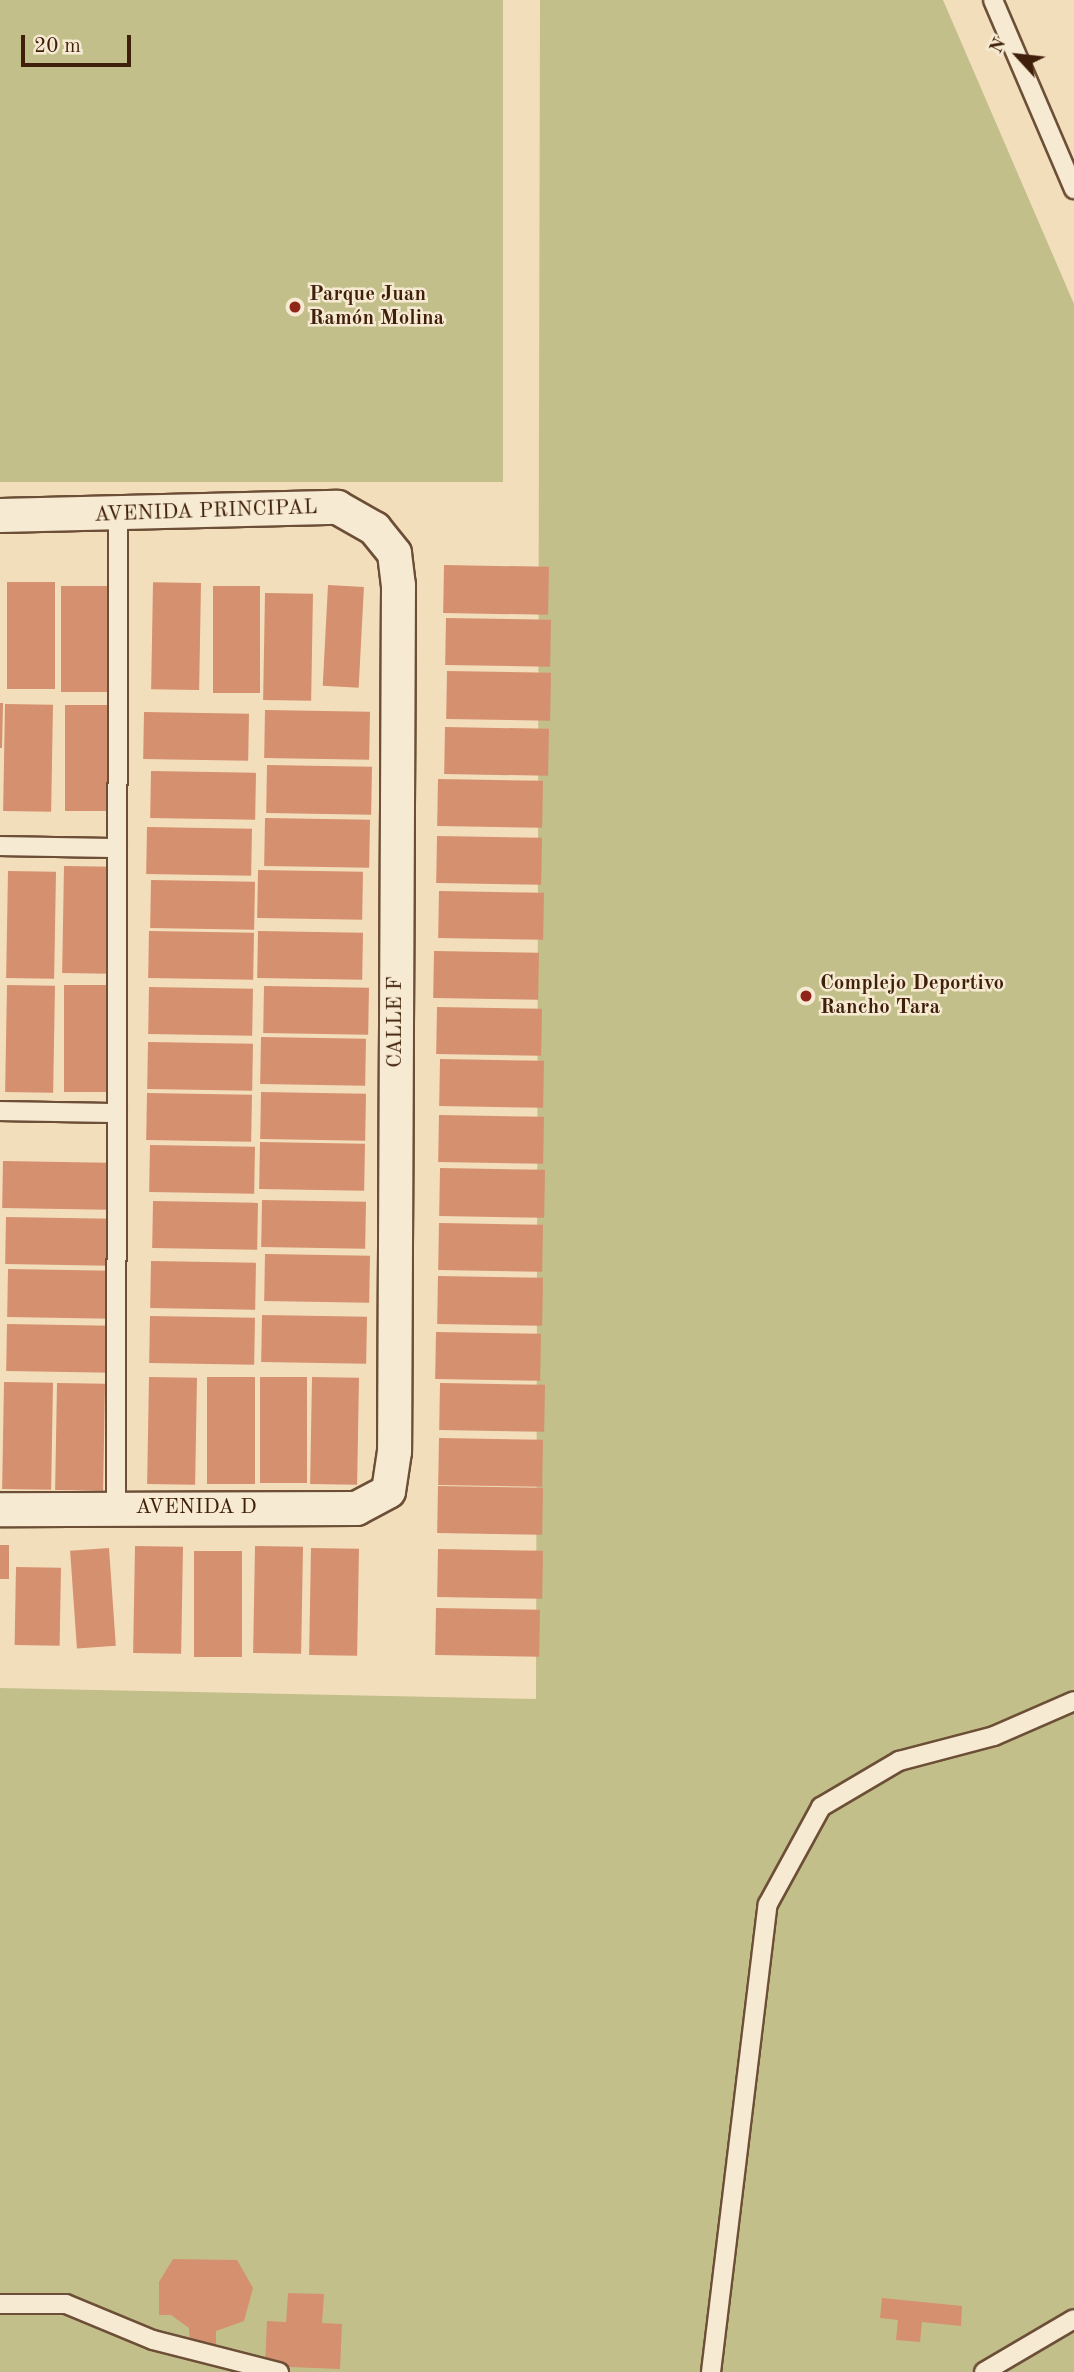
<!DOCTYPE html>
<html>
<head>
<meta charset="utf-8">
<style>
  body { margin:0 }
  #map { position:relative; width:1074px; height:2372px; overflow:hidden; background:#f3debc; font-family:"Old Standard TT",serif }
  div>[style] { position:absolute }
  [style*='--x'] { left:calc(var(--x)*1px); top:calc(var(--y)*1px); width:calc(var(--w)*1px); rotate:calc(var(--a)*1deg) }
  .green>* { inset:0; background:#c3bf8b; transform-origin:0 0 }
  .building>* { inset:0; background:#d59070; transform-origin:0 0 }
  .roads { filter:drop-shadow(2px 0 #6c4f36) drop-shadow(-2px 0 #6c4f36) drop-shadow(0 2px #6c4f36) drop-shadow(0 -2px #6c4f36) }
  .lane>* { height:18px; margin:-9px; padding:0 9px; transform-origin:9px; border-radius:9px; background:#f7ead3 }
  .street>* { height:33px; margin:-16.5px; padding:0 16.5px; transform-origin:16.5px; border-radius:16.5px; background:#f7ead3 }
  .dots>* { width:19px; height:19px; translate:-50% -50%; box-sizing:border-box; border:4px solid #f7ead3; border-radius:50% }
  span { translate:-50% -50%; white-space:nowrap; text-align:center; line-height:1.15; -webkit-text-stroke:5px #f7ead3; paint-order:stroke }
  .poi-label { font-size:21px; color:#3f1f09; font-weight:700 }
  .left { translate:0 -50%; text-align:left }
  .street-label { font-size:21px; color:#3f1f09 }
  .north { position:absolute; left:983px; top:21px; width:70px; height:70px; -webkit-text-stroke:5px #f7ead3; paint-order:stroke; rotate:297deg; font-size:19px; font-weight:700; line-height:28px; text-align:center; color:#3f1f09 }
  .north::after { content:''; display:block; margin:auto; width:24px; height:32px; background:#3f1f09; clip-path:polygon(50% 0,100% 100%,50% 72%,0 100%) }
  .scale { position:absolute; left:21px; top:35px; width:110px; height:32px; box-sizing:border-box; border:4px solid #3f1f09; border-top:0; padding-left:9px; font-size:21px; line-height:24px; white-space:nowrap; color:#3f1f09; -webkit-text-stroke:5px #f7ead3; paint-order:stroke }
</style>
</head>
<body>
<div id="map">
  <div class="green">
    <div style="left:0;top:0;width:503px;height:482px"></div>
    <div style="clip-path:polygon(540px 0,943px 0,1074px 304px,1074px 2372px,0 2372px,0 1688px,536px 1699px)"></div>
  </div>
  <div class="building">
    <div style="left:444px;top:565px;width:105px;height:48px;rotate:1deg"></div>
    <div style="left:7px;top:582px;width:48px;height:107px"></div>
    <div style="left:201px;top:583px;width:107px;height:48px;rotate:91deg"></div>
    <div style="left:328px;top:585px;width:36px;height:101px;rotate:3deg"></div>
    <div style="left:61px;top:586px;width:48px;height:106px"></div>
    <div style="left:213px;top:586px;width:47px;height:107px"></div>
    <div style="left:265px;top:593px;width:48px;height:107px;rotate:1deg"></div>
    <div style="left:446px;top:618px;width:105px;height:47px;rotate:1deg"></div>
    <div style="left:447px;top:671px;width:104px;height:48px;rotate:1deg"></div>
    <div style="clip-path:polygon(0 703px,3px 703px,2px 748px,0 748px)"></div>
    <div style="left:5px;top:704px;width:48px;height:107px;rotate:1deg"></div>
    <div style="left:65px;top:705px;width:48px;height:106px"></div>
    <div style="left:265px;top:710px;width:105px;height:48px;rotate:1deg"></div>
    <div style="left:144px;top:712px;width:105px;height:47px;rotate:1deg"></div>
    <div style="left:445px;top:727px;width:104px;height:47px;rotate:1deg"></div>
    <div style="left:267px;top:765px;width:105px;height:48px;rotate:1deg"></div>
    <div style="left:151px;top:771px;width:105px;height:47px;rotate:1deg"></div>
    <div style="left:438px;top:779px;width:105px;height:47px;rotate:1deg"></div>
    <div style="left:265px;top:818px;width:105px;height:48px;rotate:1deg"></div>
    <div style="left:147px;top:827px;width:105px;height:47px;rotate:1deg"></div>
    <div style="left:437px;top:836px;width:105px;height:47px;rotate:1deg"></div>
    <div style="left:64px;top:866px;width:48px;height:107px;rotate:1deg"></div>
    <div style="left:258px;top:870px;width:105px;height:48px;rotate:1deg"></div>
    <div style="left:8px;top:871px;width:48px;height:107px;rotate:1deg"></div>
    <div style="left:151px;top:880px;width:104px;height:48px;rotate:1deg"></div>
    <div style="left:439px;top:891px;width:105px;height:47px;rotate:1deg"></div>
    <div style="left:149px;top:931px;width:105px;height:47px;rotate:1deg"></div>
    <div style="left:258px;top:931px;width:105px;height:47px;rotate:1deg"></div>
    <div style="left:434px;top:951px;width:105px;height:47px;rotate:1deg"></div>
    <div style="left:7px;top:985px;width:48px;height:107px;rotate:1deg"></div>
    <div style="left:64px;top:985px;width:48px;height:107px"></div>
    <div style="left:264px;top:986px;width:105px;height:47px;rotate:1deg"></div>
    <div style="left:149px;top:987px;width:104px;height:47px;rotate:1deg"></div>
    <div style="left:437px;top:1007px;width:105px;height:47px;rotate:1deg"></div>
    <div style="left:261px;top:1037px;width:105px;height:47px;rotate:1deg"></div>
    <div style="left:148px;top:1042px;width:105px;height:47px;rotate:1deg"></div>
    <div style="left:440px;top:1059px;width:104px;height:47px;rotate:1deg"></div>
    <div style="left:261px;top:1092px;width:105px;height:47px;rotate:1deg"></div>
    <div style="left:147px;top:1093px;width:105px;height:47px;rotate:1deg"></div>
    <div style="left:439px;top:1115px;width:105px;height:47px;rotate:1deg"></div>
    <div style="left:260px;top:1142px;width:105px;height:47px;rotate:1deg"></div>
    <div style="left:150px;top:1145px;width:105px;height:47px;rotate:1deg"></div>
    <div style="left:3px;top:1161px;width:105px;height:47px;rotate:1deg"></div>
    <div style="left:440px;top:1168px;width:105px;height:48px;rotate:1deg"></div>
    <div style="left:262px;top:1200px;width:104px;height:47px;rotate:1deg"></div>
    <div style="left:153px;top:1201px;width:105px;height:47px;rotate:1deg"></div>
    <div style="left:6px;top:1217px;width:105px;height:47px;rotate:1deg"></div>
    <div style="left:439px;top:1223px;width:104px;height:47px;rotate:1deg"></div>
    <div style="left:265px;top:1254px;width:105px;height:47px;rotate:1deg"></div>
    <div style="left:151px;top:1261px;width:105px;height:47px;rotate:1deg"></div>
    <div style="left:8px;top:1269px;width:105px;height:48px;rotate:1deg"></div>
    <div style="left:438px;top:1276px;width:105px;height:48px;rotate:1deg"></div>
    <div style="left:262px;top:1315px;width:105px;height:47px;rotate:1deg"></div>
    <div style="left:150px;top:1316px;width:105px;height:47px;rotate:1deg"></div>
    <div style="left:7px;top:1324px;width:105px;height:47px;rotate:1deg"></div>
    <div style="left:436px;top:1332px;width:105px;height:47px;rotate:1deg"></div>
    <div style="left:149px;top:1377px;width:48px;height:107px;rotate:1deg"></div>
    <div style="left:207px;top:1377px;width:48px;height:107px"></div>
    <div style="left:260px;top:1377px;width:47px;height:106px"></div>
    <div style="left:312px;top:1377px;width:47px;height:107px;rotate:1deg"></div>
    <div style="left:4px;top:1382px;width:49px;height:107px;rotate:1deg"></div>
    <div style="left:57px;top:1383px;width:48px;height:107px;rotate:1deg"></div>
    <div style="left:440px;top:1383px;width:105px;height:47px;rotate:1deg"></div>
    <div style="left:439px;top:1438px;width:104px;height:47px;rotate:1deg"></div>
    <div style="left:438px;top:1486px;width:105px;height:47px;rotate:1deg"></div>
    <div style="left:0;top:1545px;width:9px;height:34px"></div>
    <div style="left:135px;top:1546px;width:48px;height:107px;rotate:1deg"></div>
    <div style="left:255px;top:1546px;width:48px;height:107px;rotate:1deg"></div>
    <div style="left:109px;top:1548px;width:98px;height:39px;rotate:86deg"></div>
    <div style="left:311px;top:1548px;width:48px;height:107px;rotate:1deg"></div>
    <div style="left:438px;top:1549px;width:105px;height:48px;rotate:1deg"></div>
    <div style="left:194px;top:1551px;width:48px;height:106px"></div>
    <div style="left:16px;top:1567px;width:45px;height:78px;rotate:1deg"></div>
    <div style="left:436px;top:1608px;width:104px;height:47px;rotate:1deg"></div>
    <div style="clip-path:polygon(173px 2259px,237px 2260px,253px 2288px,244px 2321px,216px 2331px,216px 2344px,190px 2345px,189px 2328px,171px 2315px,159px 2315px,159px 2282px)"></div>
    <div style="clip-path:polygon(288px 2293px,324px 2294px,322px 2323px,342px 2324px,340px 2369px,265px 2366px,267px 2321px,286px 2322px)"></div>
    <div style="clip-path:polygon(882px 2298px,962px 2306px,961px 2326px,922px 2322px,920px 2342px,896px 2340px,898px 2320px,880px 2318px)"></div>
  </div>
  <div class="roads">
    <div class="lane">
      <div style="--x:993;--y:0;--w:206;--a:66.8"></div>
      <div style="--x:0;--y:846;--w:117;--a:1"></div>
      <div style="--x:0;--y:1111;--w:117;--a:1"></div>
      <div style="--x:116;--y:1509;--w:993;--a:-89.88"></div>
      <div style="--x:0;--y:2304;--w:66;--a:0"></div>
      <div style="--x:66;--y:2304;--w:94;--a:22.5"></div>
      <div style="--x:153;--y:2340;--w:130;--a:14.3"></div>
      <div style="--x:711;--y:2372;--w:471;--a:-83.1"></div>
      <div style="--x:768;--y:1904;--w:111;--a:-61.3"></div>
      <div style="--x:821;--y:1807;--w:91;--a:-30.5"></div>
      <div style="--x:899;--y:1761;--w:98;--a:-14.7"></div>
      <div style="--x:994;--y:1736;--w:87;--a:-23.6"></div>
      <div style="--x:984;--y:2372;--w:104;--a:-30.5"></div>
    </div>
    <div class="street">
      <div style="--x:0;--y:515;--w:337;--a:-1.4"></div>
      <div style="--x:337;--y:507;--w:43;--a:29.6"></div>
      <div style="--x:374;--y:528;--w:32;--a:51"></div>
      <div style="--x:394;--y:553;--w:32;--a:83"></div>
      <div style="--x:398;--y:585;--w:866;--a:90.26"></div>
      <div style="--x:394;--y:1451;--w:40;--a:98.5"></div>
      <div style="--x:388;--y:1491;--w:36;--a:152"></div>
      <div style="--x:356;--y:1508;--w:356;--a:179.8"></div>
    </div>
  </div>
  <div class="dots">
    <div style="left:295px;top:307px;background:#8f2418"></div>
    <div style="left:806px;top:996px;background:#8f2418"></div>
  </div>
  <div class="poi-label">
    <span class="left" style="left:309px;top:307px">Parque Juan<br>Ramón Molina</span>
    <span class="left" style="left:820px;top:996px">Complejo Deportivo<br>Rancho Tara</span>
  </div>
  <div class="street-label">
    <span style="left:206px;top:512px;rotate:-2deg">AVENIDA PRINCIPAL</span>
    <span style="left:396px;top:1022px;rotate:-90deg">CALLE F</span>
    <span style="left:196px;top:1508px">AVENIDA D</span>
  </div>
  <div class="north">N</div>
  <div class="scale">20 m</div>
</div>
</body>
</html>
